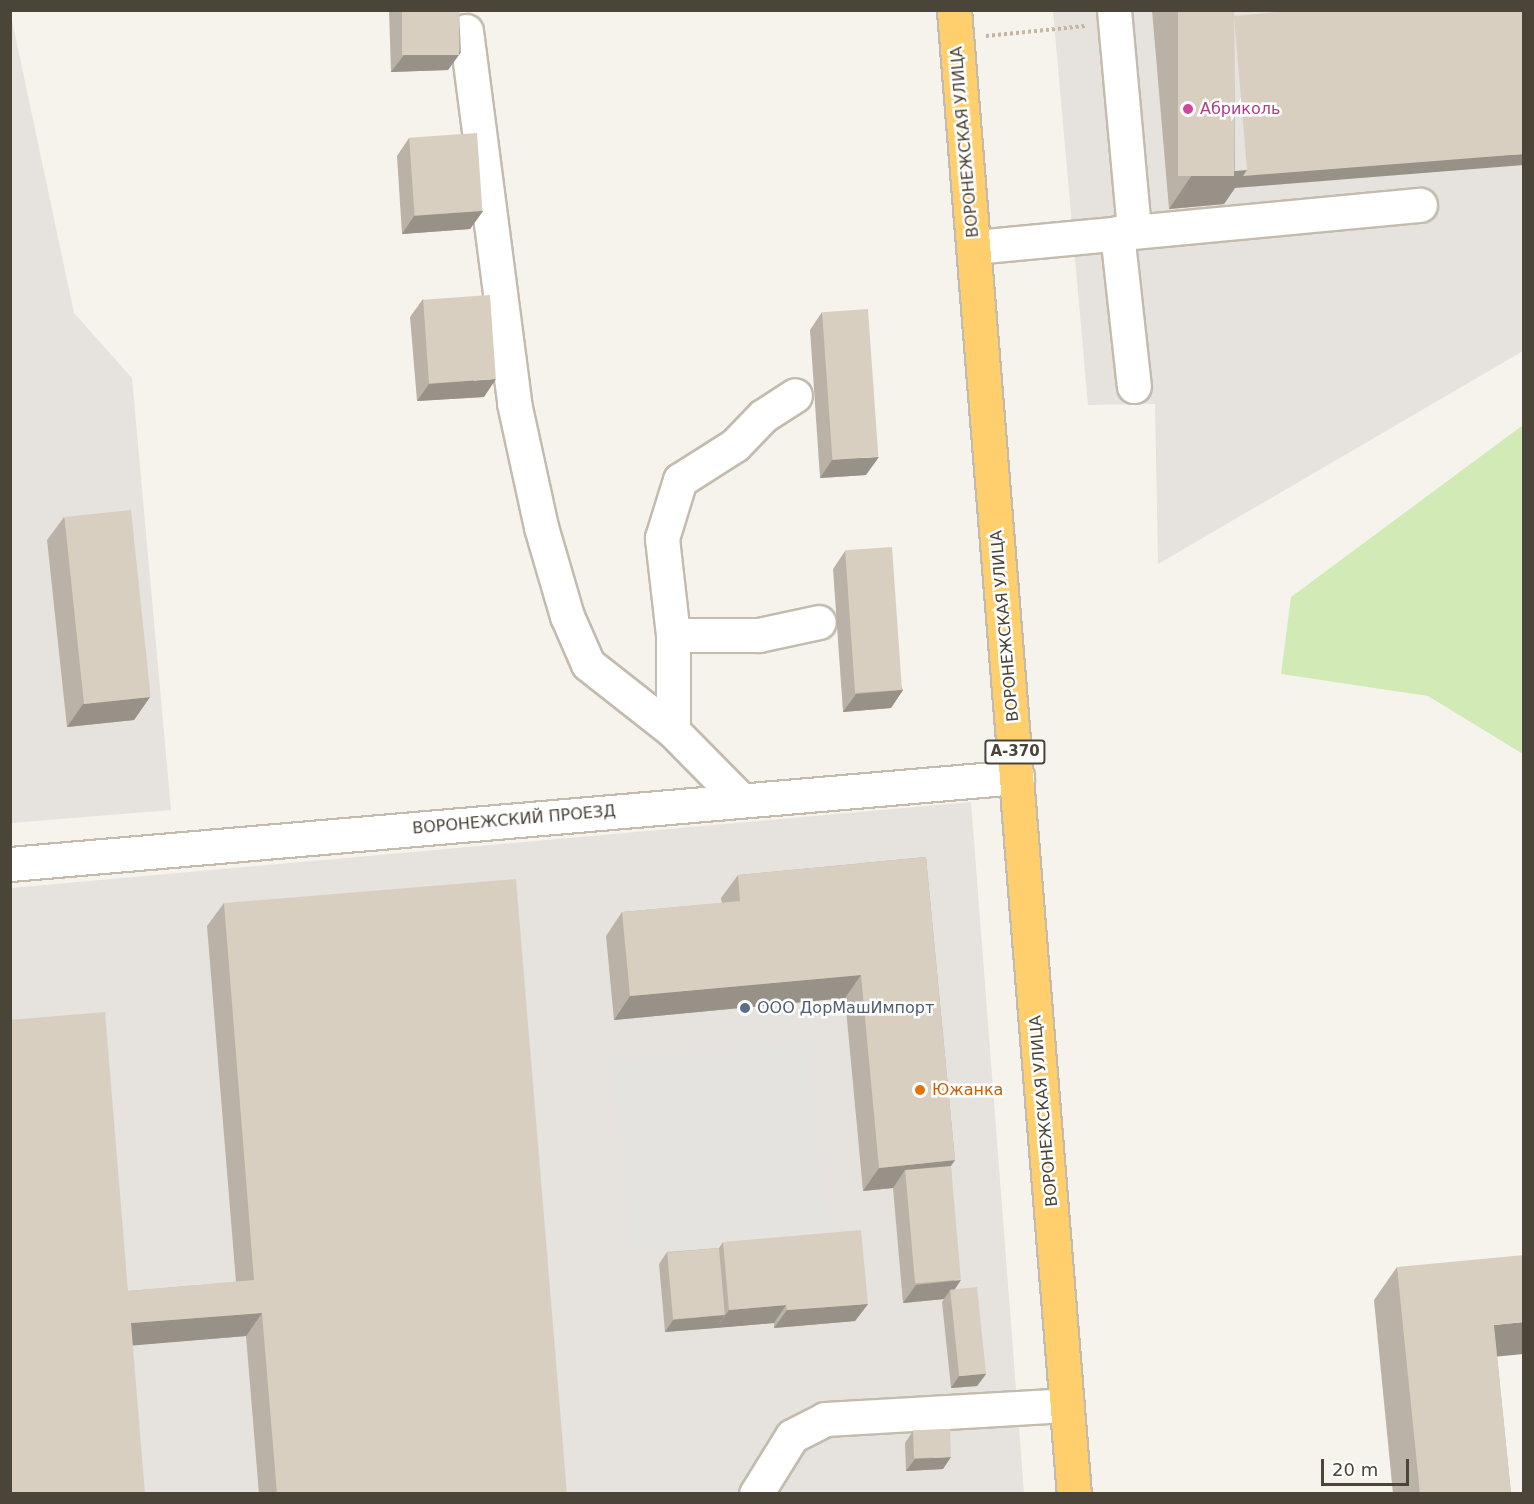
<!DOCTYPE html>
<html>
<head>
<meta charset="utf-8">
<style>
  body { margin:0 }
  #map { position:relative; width:1534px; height:1504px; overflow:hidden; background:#f6f3ec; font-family:"DejaVu Sans",sans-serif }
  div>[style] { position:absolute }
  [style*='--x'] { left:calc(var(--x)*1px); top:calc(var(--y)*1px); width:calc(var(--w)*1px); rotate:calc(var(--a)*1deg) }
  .industrial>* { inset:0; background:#e6e2dd }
  .green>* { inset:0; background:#d2eab5 }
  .parking>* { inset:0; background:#e5e3e0; transform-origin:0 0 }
  .path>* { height:4px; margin-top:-2px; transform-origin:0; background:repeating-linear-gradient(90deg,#c4b79f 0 3px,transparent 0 6px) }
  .roads { filter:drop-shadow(2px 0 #c2bbae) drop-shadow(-2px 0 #c2bbae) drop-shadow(0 2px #c2bbae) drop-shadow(0 -2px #c2bbae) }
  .minor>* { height:33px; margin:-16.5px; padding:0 16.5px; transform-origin:16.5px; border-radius:16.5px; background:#fff }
  .highway>* { height:33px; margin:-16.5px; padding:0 16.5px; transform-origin:16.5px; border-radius:16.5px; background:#ffcf6e }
  .wall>* { inset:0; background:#bab2a6 }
  .shaded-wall>* { inset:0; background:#979187 }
  .building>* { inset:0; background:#d8cfc1; transform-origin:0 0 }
  .dots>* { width:16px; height:16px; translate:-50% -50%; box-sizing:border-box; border:3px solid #fff; border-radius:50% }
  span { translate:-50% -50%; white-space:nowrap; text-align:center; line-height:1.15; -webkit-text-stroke:5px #fff; paint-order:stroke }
  .shield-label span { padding:2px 4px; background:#fff; border:2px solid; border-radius:4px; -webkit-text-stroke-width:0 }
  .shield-label { font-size:15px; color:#4b4439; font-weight:700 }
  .hotel-label { font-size:16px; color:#b23c85 }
  .left { translate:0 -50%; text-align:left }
  .street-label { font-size:16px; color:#4b4439 }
  .service-label { font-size:16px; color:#4e5e75 }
  .food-label { font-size:16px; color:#c56008 }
  .frame { position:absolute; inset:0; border:12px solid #4b4439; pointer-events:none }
  .scale { position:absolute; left:1321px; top:1459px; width:88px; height:27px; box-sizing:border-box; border:3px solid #4b4439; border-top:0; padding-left:8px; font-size:18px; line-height:21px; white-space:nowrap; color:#4b4439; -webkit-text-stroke:4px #fff; paint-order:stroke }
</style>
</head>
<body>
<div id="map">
  <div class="industrial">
    <div style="clip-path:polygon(10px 11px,74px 313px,132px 378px,171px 810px,11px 823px)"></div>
    <div style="clip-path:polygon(1053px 11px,1523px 11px,1523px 351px,1158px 564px,1155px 404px,1088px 405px)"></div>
    <div style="clip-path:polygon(971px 802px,1024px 1493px,11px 1494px,11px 888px)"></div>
  </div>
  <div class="green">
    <div style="clip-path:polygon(1523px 425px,1523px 754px,1428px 696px,1281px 674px,1291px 597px)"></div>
  </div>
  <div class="parking">
    <div style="left:807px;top:1042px;width:188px;height:195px;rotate:84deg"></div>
  </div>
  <div class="path">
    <div style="--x:986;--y:36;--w:100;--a:-5.7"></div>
  </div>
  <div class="roads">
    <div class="minor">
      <div style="--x:1114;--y:10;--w:222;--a:84.8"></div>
      <div style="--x:466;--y:31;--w:375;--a:82.6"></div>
      <div style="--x:514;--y:403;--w:127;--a:77.7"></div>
      <div style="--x:541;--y:527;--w:93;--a:73.7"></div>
      <div style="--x:567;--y:616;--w:52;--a:66.4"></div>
      <div style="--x:588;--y:664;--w:108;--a:38.2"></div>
      <div style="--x:673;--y:731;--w:97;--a:45.4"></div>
      <div style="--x:1117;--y:233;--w:154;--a:83.7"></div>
      <div style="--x:974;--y:247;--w:448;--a:-5.4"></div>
      <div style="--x:673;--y:635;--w:86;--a:0"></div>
      <div style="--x:759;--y:635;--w:61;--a:-12.2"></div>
      <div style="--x:673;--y:731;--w:96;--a:-90"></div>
      <div style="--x:673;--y:635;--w:98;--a:-96.5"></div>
      <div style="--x:662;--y:538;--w:61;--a:-72.8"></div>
      <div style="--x:680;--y:480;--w:65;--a:-32.5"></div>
      <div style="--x:735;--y:445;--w:40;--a:-46"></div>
      <div style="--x:763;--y:416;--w:38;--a:-33"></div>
      <div style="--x:10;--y:864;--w:1011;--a:-4.94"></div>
      <div style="--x:756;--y:1494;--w:68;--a:-58.2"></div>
      <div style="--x:792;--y:1436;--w:37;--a:-27"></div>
      <div style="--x:825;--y:1419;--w:242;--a:-3.3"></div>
    </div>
    <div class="highway">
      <div style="--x:954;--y:10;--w:1489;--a:85.38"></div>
    </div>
  </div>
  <div class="wall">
    <div style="clip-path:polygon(389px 10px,459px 10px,461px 52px,448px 70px,391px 72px)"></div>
    <div style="clip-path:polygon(1152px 10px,1234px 10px,1235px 188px,1224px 204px,1169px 209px)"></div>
    <div style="clip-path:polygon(409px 138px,483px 211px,470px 229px,402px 234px,397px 156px)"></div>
    <div style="clip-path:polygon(423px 299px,484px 397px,417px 401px,410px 317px)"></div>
    <div style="clip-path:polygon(822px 312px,866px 475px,820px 478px,810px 330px)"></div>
    <div style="clip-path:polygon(64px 517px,150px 697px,134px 720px,67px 727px,47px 540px)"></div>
    <div style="clip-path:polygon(845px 551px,903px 690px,891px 708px,843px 712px,833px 569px)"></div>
    <div style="clip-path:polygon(926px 857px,955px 1160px,951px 1166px,955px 1290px,986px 1374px,977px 1386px,951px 1388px,942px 1302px,944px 1299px,903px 1303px,893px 1188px,863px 1191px,845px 998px,614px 1020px,606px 936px,622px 912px,722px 903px,721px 898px,738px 875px)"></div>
    <div style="clip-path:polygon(224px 903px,567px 1494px,259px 1494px,246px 1336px,133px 1345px,128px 1291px,236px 1282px,207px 926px)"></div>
    <div style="clip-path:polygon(723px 1242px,868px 1304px,855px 1321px,774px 1328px,774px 1323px,665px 1332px,659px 1264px,667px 1252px,719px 1248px)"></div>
    <div style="clip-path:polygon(1397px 1267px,1497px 1356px,1511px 1494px,1393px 1494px,1374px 1300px)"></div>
    <div style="clip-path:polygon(913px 1431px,943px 1469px,906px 1471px,905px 1443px)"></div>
  </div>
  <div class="shaded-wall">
    <div style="clip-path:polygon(461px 52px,448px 70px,391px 72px,404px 55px)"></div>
    <div style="clip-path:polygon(1524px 154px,1524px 165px,1235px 188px,1224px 204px,1169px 209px,1192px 175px,1247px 170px)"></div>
    <div style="clip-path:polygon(483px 211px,470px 229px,402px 234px,414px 216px)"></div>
    <div style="clip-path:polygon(496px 379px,484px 397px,417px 401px,429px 384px)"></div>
    <div style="clip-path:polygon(879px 457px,866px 475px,820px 478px,832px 460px)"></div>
    <div style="clip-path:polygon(903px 690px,891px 708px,843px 712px,856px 694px)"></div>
    <div style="clip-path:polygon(150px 697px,134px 720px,67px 727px,83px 704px)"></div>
    <div style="clip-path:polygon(861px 975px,845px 998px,614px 1020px,630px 996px)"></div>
    <div style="clip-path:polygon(955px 1160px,938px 1184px,905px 1170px,893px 1188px,863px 1191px,879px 1168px)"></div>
    <div style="clip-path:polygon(961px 1280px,951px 1295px,950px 1290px,944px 1299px,903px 1303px,916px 1285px)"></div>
    <div style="clip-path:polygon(868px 1304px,855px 1321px,774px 1328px,787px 1310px)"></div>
    <div style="clip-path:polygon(786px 1305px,774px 1323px,716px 1328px,729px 1310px)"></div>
    <div style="clip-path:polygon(262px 1313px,246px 1336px,115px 1347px,131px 1323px)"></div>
    <div style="clip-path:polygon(725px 1315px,716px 1328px,665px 1332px,673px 1320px)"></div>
    <div style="clip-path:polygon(1524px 1322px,1524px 1354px,1471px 1359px,1494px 1325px)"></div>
    <div style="clip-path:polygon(986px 1374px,977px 1386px,951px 1388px,959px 1376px)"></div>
    <div style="clip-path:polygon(951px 1457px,943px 1469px,906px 1471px,915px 1459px)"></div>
  </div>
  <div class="building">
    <div style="left:402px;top:10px;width:57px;height:45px"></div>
    <div style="left:1178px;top:10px;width:56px;height:166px"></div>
    <div style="clip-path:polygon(1298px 10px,1524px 10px,1524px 154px,1243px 176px,1247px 170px,1234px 16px)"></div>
    <div style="left:477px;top:133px;width:78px;height:68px;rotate:86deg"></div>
    <div style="left:490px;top:295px;width:84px;height:67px;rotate:86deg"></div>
    <div style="left:868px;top:309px;width:148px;height:46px;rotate:86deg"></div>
    <div style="left:131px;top:510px;width:188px;height:67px;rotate:84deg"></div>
    <div style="left:892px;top:547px;width:143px;height:47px;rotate:86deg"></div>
    <div style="clip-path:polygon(926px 857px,955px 1160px,879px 1168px,861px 975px,630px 996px,622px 912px,740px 901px,738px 875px)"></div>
    <div style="clip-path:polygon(516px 879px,567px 1494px,277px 1494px,262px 1313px,131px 1323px,145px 1494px,10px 1494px,10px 1020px,105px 1012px,128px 1291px,254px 1280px,224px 903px)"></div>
    <div style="left:951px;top:1166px;width:114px;height:46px;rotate:85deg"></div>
    <div style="clip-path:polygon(861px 1230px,868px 1304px,787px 1310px,786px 1305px,729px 1310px,723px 1242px)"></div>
    <div style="left:719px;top:1248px;width:67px;height:52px;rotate:85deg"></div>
    <div style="clip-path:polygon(1524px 1255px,1524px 1322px,1494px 1325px,1511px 1494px,1420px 1494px,1397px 1267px)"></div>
    <div style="left:977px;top:1287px;width:87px;height:27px;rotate:84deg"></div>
    <div style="left:950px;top:1429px;width:28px;height:37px;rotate:88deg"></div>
  </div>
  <div class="dots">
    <div style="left:1188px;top:109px;background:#d1479c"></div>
    <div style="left:745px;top:1008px;background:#5c6f8a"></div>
    <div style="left:920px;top:1090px;background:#e8710a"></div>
  </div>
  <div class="shield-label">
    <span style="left:1015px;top:752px">А-370</span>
  </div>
  <div class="hotel-label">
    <span class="left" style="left:1200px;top:109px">Абриколь</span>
  </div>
  <div class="street-label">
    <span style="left:965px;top:142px;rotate:-95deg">ВОРОНЕЖСКАЯ УЛИЦА</span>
    <span style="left:1005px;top:626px;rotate:-95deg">ВОРОНЕЖСКАЯ УЛИЦА</span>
    <span style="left:514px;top:820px;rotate:-5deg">ВОРОНЕЖСКИЙ ПРОЕЗД</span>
    <span style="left:1044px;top:1111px;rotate:-95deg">ВОРОНЕЖСКАЯ УЛИЦА</span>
  </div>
  <div class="service-label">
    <span class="left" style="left:757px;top:1008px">ООО ДорМашИмпорт</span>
  </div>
  <div class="food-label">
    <span class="left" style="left:932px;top:1090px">Южанка</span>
  </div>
  <div class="frame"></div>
  <div class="scale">20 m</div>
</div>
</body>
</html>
